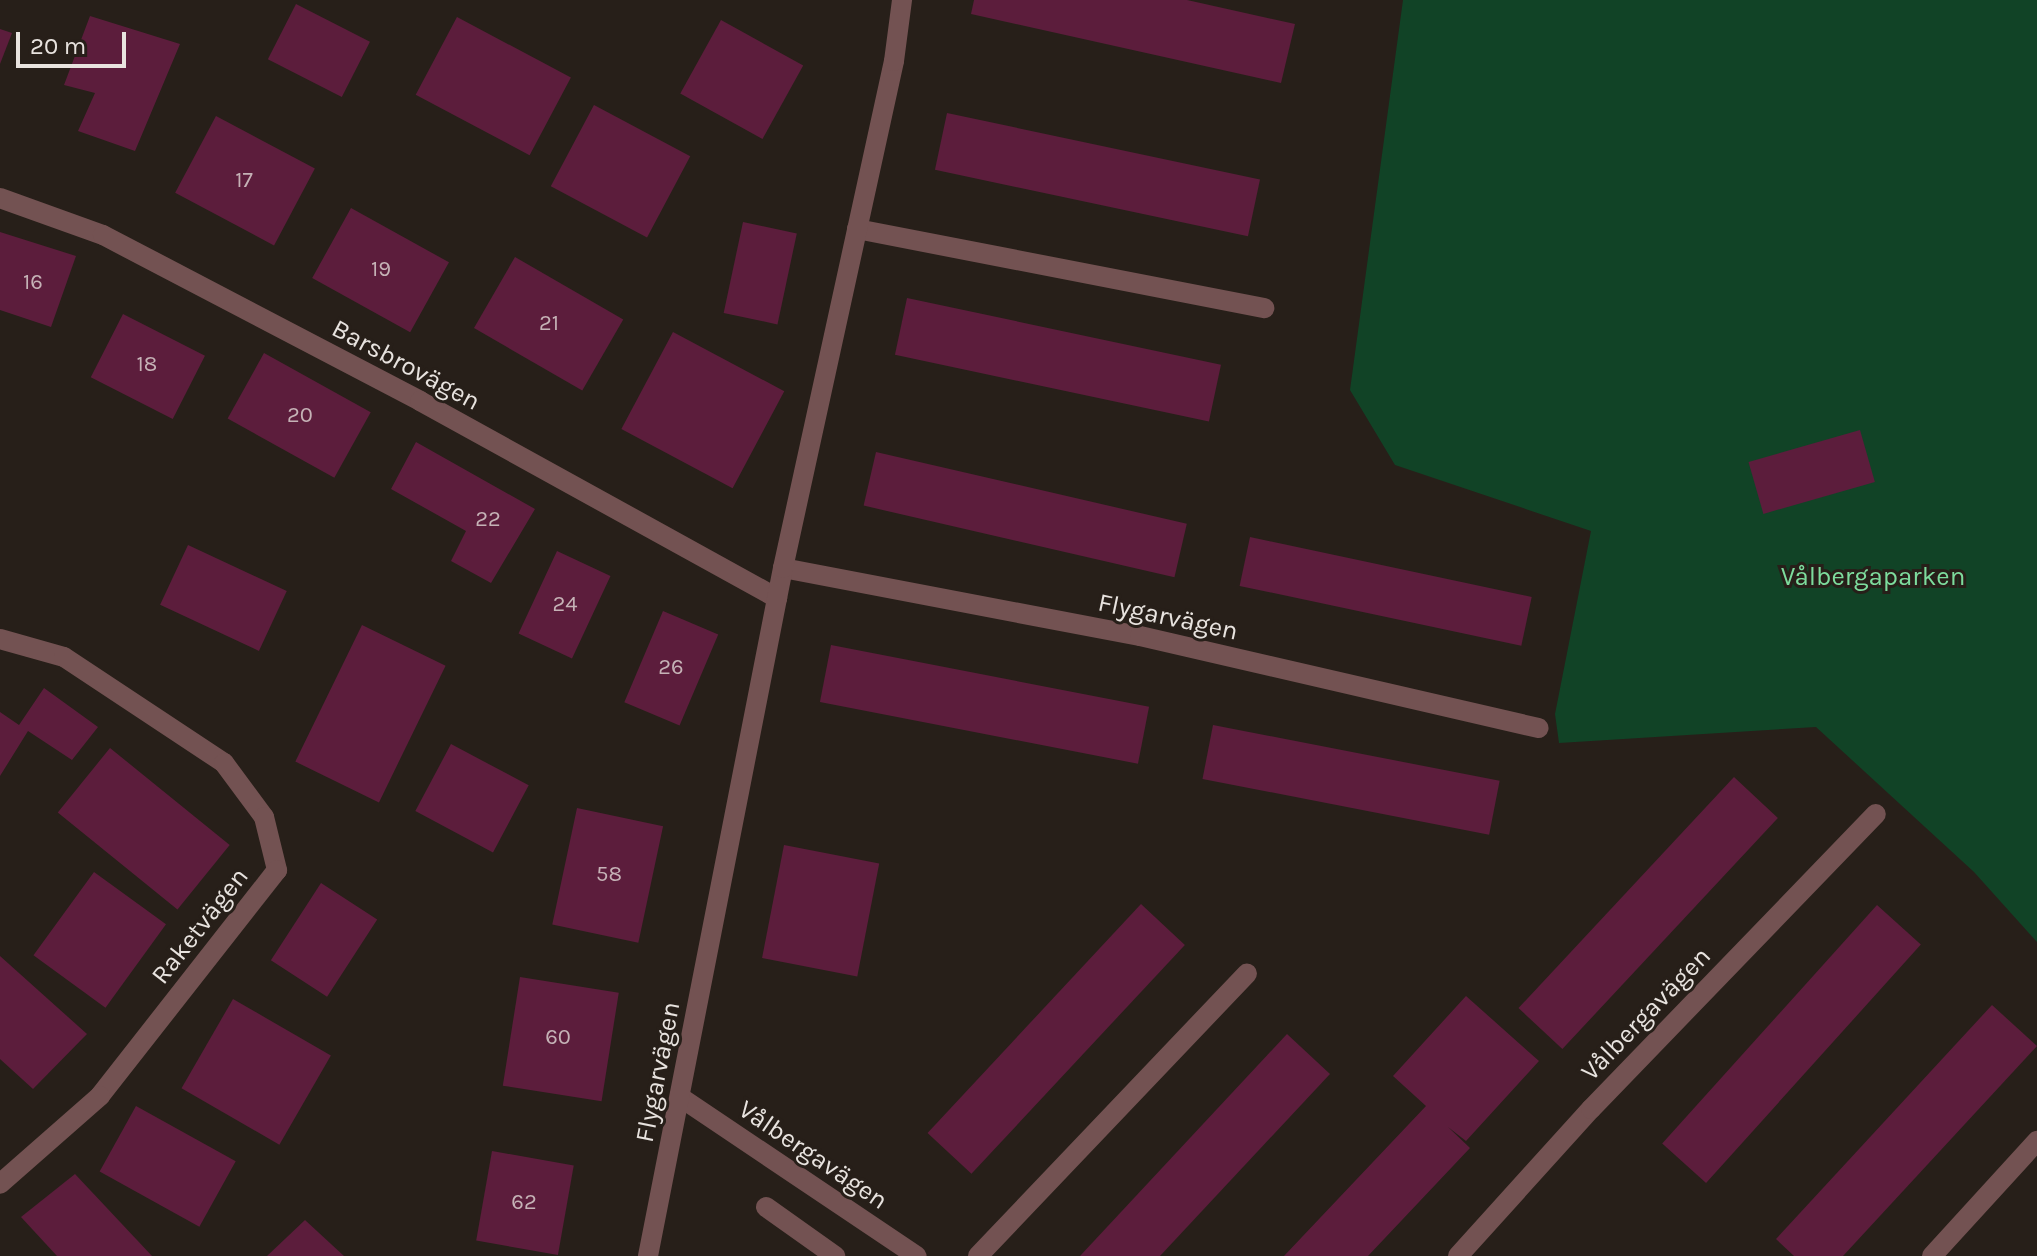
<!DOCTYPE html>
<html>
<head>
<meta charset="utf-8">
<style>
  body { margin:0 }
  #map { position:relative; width:2037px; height:1256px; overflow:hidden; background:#271f19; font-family:Karla,sans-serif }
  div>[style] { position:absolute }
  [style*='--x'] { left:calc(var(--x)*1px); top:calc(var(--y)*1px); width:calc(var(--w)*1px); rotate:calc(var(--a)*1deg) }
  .green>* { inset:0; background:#114326 }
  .building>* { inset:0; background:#5c1d3c; transform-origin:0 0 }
  .street>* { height:20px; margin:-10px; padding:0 10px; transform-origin:10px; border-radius:10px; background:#735252 }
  span { translate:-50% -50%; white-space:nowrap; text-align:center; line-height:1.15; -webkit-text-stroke:6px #271f19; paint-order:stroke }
  .number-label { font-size:22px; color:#c5b2b6 }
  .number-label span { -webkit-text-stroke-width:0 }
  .street-label { font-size:26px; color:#e8e3df }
  .park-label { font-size:26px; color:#7ddc9d }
  .scale { position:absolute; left:16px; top:32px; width:110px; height:36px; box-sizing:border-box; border:4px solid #e8e3df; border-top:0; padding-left:10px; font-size:24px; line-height:28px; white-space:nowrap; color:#e8e3df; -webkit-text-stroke:6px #271f19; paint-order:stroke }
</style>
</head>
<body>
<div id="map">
  <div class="green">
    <div style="clip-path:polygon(1403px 0,2037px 0,2037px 942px,1974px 872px,1816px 727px,1559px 743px,1555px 714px,1591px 531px,1395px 465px,1350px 390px)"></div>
  </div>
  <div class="building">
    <div style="clip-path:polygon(974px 0,1187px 0,1295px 24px,1281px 83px,971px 14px)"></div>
    <div style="left:296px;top:4px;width:83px;height:62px;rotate:27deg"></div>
    <div style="clip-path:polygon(90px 16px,180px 44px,135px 151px,78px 131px,95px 93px,64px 85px)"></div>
    <div style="left:457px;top:17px;width:129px;height:88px;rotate:28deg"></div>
    <div style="left:721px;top:20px;width:94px;height:84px;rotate:29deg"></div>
    <div style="clip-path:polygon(0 29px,12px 33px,0 64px)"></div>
    <div style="left:594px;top:105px;width:109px;height:92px;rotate:28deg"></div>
    <div style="left:947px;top:113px;width:320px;height:58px;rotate:12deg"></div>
    <div style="left:216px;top:116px;width:112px;height:87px;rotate:28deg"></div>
    <div style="left:351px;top:208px;width:112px;height:80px;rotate:29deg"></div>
    <div style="left:743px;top:222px;width:55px;height:93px;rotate:12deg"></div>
    <div style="clip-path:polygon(0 232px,76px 256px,51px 327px,0 310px)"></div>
    <div style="left:515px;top:257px;width:125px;height:82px;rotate:30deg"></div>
    <div style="left:907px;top:298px;width:321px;height:58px;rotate:12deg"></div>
    <div style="left:123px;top:314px;width:92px;height:71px;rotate:27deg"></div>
    <div style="left:673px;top:332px;width:126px;height:110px;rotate:28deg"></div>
    <div style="left:264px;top:353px;width:122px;height:75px;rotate:29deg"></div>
    <div style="left:1860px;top:430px;width:54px;height:116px;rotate:74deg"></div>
    <div style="clip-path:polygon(416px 442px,535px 509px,491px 583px,451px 561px,466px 531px,391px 489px)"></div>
    <div style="left:876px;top:452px;width:319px;height:55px;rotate:13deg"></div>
    <div style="left:1250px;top:537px;width:288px;height:50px;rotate:12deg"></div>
    <div style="left:188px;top:545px;width:109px;height:66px;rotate:25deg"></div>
    <div style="left:557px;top:551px;width:59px;height:91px;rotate:25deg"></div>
    <div style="left:663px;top:611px;width:60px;height:99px;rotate:23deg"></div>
    <div style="left:362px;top:625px;width:93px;height:152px;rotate:26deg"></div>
    <div style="left:831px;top:645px;width:324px;height:58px;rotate:11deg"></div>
    <div style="clip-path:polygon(44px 688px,98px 727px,72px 760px,28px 731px,0 776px,0 712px,19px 725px)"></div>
    <div style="left:1213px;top:725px;width:292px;height:55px;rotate:11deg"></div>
    <div style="left:451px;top:744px;width:88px;height:76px;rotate:28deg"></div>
    <div style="left:110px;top:748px;width:154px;height:83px;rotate:39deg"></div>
    <div style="left:1734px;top:777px;width:60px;height:316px;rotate:43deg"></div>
    <div style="left:577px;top:808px;width:88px;height:119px;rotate:12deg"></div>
    <div style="left:784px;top:845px;width:97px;height:115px;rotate:11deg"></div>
    <div style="left:94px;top:872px;width:89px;height:103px;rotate:36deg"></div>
    <div style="left:321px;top:883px;width:67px;height:92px;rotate:33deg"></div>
    <div style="left:1141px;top:904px;width:60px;height:313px;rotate:43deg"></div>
    <div style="left:1877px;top:905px;width:59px;height:321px;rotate:42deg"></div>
    <div style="clip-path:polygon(0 956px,87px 1034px,33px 1089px,0 1059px)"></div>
    <div style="left:520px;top:977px;width:100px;height:110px;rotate:9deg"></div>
    <div style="clip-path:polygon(1466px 996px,1539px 1061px,1466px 1141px,1448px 1127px,1470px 1148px,1368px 1256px,1284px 1256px,1426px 1106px,1393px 1076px)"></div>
    <div style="left:233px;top:999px;width:113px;height:103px;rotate:30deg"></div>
    <div style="clip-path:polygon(1992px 1005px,2037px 1046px,1843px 1256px,1794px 1256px,1776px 1239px)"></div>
    <div style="clip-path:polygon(1287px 1034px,1330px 1074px,1160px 1256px,1080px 1256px)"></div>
    <div style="left:136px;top:1106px;width:114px;height:75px;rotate:29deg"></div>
    <div style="left:492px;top:1151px;width:83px;height:91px;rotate:10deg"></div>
    <div style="clip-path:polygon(75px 1174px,152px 1256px,57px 1256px,21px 1217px)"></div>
    <div style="clip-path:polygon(305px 1220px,344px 1256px,267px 1256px)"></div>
  </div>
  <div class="street">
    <div style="--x:0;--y:198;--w:109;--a:19.8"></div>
    <div style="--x:103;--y:235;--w:358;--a:27.6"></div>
    <div style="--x:420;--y:401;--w:408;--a:28.9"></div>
    <div style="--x:857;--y:229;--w:415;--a:11"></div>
    <div style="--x:783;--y:568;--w:363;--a:10.8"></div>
    <div style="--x:1140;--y:636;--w:409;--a:13"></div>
    <div style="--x:0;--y:639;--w:66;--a:15.7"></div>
    <div style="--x:64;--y:657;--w:192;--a:33.5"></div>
    <div style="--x:224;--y:763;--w:67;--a:53.5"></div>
    <div style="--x:264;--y:817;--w:55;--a:76.2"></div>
    <div style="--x:277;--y:870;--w:287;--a:128.1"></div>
    <div style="--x:100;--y:1096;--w:133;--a:138.7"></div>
    <div style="--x:680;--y:1097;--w:285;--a:33.9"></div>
    <div style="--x:766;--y:1207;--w:85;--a:35.4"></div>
    <div style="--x:648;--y:1256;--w:701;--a:-78.9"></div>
    <div style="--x:783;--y:568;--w:519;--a:-77.65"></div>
    <div style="--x:894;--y:61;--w:62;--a:-82.5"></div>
    <div style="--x:978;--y:1256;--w:390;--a:-46.4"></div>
    <div style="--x:1458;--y:1256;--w:198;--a:-47.9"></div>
    <div style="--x:1591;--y:1109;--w:410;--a:-46"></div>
    <div style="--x:1932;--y:1256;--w:156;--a:-47.6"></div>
  </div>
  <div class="number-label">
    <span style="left:244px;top:181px">17</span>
    <span style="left:381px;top:270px">19</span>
    <span style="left:33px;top:283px">16</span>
    <span style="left:549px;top:324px">21</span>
    <span style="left:147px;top:365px">18</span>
    <span style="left:300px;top:416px">20</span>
    <span style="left:488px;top:520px">22</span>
    <span style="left:565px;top:605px">24</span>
    <span style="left:671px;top:668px">26</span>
    <span style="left:609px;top:875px">58</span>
    <span style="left:558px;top:1038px">60</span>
    <span style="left:524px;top:1203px">62</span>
  </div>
  <div class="street-label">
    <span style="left:406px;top:365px;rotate:28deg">Barsbrovägen</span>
    <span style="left:1168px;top:617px;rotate:12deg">Flygarvägen</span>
    <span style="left:200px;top:926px;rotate:-52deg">Raketvägen</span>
    <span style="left:1646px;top:1014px;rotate:-46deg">Vålbergavägen</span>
    <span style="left:658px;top:1072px;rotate:-79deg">Flygarvägen</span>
    <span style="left:813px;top:1155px;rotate:34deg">Vålbergavägen</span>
  </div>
  <div class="park-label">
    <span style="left:1873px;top:577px">Vålbergaparken</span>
  </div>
  <div class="scale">20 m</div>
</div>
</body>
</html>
